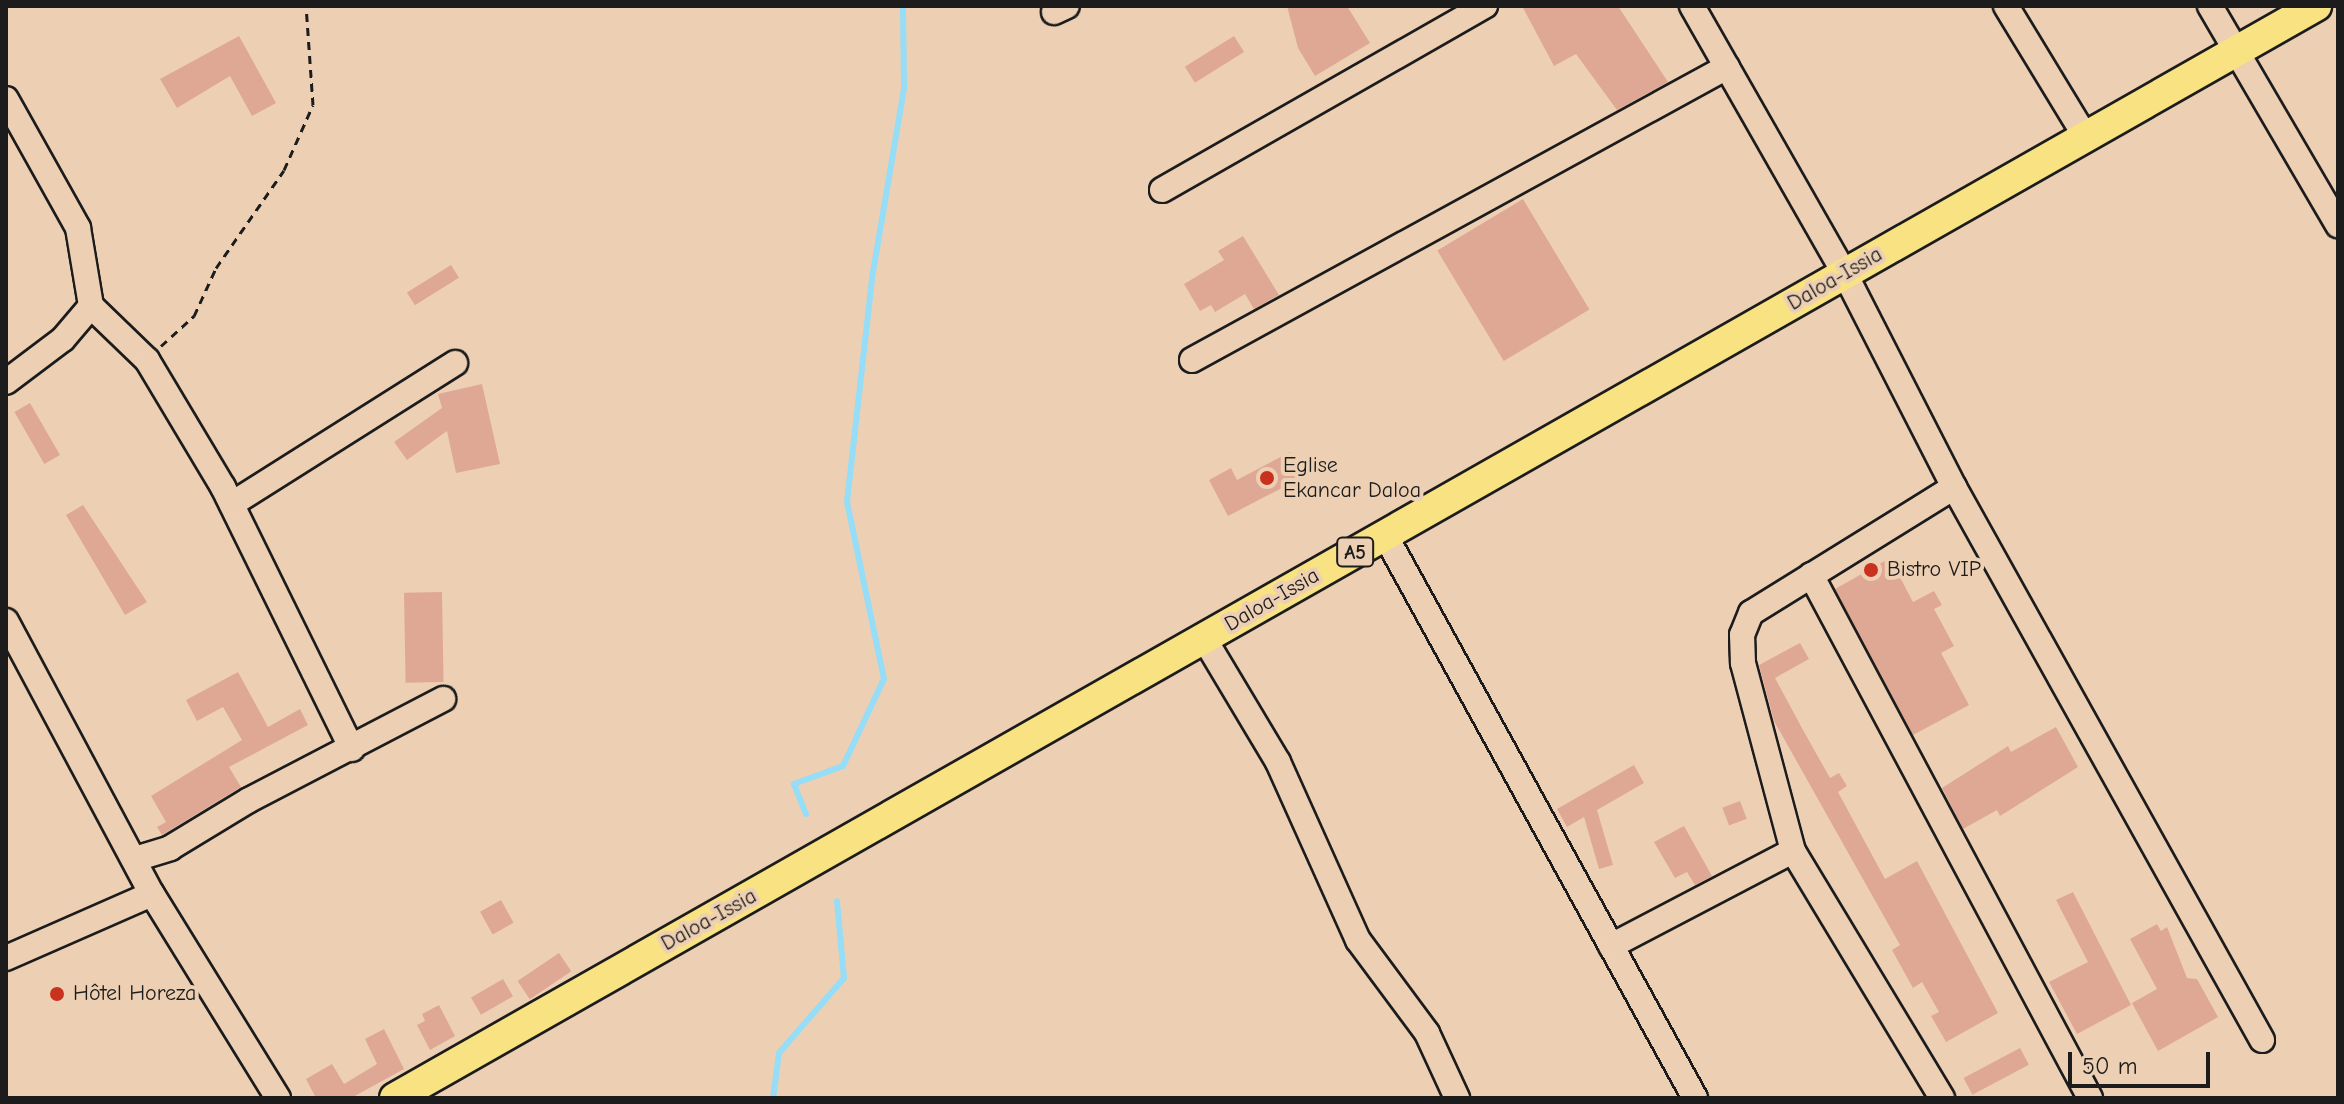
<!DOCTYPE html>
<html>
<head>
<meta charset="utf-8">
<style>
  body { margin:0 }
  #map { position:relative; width:2344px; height:1104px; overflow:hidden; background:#edd0b4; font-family:"Comic Neue",sans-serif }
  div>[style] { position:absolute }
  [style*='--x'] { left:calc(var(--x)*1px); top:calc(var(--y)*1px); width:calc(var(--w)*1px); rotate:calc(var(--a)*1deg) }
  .stream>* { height:6px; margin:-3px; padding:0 3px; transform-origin:3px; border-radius:3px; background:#96ddf8 }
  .building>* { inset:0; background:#dfa895; transform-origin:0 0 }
  .path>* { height:3px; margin-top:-1.5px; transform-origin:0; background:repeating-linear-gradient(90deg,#1c1c1c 0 8px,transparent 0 14px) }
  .roads { filter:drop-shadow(2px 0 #1c1c1c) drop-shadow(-2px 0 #1c1c1c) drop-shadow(0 2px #1c1c1c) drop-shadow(0 -2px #1c1c1c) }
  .minor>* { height:24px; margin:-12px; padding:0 12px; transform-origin:12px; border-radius:12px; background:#edd0b4 }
  .major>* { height:30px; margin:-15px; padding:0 15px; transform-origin:15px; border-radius:15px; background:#f8e281 }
  .dots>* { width:22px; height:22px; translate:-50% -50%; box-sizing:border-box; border:4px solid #edd0b4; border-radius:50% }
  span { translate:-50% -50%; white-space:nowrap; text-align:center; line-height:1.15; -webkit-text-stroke:8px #edd0b4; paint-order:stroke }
  .shield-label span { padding:2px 6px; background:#edd0b4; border:2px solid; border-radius:6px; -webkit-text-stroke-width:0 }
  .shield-label { font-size:20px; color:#1c1c1c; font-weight:700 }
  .street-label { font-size:22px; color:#1c1c1c }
  .poi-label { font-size:22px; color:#1c1c1c }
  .left { translate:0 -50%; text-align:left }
  .frame { position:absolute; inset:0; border:8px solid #1c1c1c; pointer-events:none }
  .scale { position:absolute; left:2068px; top:1052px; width:142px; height:36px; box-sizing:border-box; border:4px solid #1c1c1c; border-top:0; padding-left:10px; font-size:24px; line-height:28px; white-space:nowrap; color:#1c1c1c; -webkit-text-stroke:6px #edd0b4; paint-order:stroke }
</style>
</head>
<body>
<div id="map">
  <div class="stream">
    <div style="--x:806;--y:814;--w:32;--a:-112"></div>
    <div style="--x:794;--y:784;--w:52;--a:-20.2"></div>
    <div style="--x:843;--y:766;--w:96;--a:-64.8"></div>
    <div style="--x:884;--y:679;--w:181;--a:-101.8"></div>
    <div style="--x:847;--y:502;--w:231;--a:-83.6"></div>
    <div style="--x:873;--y:272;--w:187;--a:-80.4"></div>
    <div style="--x:904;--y:88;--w:82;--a:-90.7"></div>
    <div style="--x:773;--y:1098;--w:45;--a:-82.4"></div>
    <div style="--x:779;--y:1053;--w:99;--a:-49.1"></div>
    <div style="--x:844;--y:978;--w:77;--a:-95.2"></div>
  </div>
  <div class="building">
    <div style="clip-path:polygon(1287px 6px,1347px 6px,1370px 43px,1315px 76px,1298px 48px)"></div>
    <div style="clip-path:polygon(1522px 6px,1618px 6px,1668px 82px,1617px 110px,1576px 54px,1554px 66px)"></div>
    <div style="clip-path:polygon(239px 36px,276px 103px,252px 116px,230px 76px,177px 108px,160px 79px)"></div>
    <div style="left:1234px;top:36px;width:19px;height:58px;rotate:58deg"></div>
    <div style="left:1523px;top:199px;width:129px;height:100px;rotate:59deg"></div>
    <div style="clip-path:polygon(1243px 236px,1279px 295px,1254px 309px,1245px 294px,1215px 312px,1211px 305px,1200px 311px,1184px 284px,1224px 260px,1218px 251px)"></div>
    <div style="left:451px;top:265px;width:15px;height:52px;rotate:58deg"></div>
    <div style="clip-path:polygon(482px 384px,500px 464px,456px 473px,447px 431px,407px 460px,394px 442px,442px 408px,438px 394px)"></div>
    <div style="left:30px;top:403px;width:60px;height:18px;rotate:60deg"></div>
    <div style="clip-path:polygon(1290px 452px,1303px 477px,1228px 516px,1209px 480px,1231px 468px,1237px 480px)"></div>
    <div style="clip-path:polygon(83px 505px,147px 602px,125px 615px,66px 515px)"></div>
    <div style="clip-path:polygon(1890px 558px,1913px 602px,1934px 591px,1942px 605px,1934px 609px,1954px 646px,1941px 653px,1969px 705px,1913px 735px,1835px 589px)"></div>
    <div style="left:442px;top:592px;width:90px;height:38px;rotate:89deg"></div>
    <div style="clip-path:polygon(1800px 643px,1809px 659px,1775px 678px,1803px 730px,1830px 778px,1839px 773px,1847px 786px,1838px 792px,1885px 879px,1917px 861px,1998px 1013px,1946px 1042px,1931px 1016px,1939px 1012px,1922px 982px,1913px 988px,1892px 950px,1900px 945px,1774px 721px,1759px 665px)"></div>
    <div style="clip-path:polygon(238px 672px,268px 727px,300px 709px,308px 725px,229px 767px,241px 787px,162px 835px,157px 827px,166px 822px,151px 796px,242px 740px,223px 707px,197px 721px,186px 700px)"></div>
    <div style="clip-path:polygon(2056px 727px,2078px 767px,2000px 816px,1997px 810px,1963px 829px,1942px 788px,2008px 746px,2011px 752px)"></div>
    <div style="clip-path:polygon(1634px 765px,1644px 783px,1597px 810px,1613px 865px,1599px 869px,1584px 817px,1567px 827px,1557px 809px)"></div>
    <div style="left:1740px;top:801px;width:19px;height:19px;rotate:69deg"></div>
    <div style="clip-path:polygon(1684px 826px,1712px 876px,1695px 885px,1687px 872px,1675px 878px,1654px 842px)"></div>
    <div style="clip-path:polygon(2073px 892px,2131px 1005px,2077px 1034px,2049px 982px,2088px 962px,2056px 900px)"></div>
    <div style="left:501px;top:900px;width:26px;height:24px;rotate:61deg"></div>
    <div style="clip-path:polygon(2157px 924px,2161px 931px,2167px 927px,2187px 978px,2197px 979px,2218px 1017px,2158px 1051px,2132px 1003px,2157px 989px,2130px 939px)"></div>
    <div style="left:559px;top:953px;width:22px;height:50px;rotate:56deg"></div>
    <div style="left:503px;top:979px;width:20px;height:37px;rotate:60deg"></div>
    <div style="clip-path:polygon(439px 1005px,455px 1036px,430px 1050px,417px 1025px,425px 1021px,422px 1014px)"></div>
    <div style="clip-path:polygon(384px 1029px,404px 1069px,351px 1098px,316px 1098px,306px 1079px,332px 1064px,344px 1084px,377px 1064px,365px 1039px)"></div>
    <div style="left:2020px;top:1048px;width:19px;height:64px;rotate:62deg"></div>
  </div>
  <div class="path">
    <div style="--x:161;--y:346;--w:45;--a:-42.3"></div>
    <div style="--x:194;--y:316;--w:53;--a:-65.4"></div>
    <div style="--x:216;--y:268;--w:119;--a:-55.2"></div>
    <div style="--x:284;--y:170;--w:71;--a:-66"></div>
    <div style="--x:313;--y:105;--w:99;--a:-94"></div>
  </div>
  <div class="roads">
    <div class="minor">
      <div style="--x:1692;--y:6;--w:309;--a:60.3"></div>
      <div style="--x:1845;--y:274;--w:239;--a:62.9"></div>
      <div style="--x:1954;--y:487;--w:633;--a:60.88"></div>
      <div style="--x:2006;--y:6;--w:152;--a:58.7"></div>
      <div style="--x:2210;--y:6;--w:254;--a:59.7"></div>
      <div style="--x:1054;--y:12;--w:14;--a:-25"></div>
      <div style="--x:6;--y:99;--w:148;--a:60.8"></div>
      <div style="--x:78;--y:228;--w:79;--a:80.5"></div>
      <div style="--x:91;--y:306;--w:78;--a:44"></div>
      <div style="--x:147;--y:360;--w:148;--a:59.1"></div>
      <div style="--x:223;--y:487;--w:292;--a:63.8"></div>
      <div style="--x:1162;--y:190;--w:372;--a:-29.7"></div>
      <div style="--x:1192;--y:360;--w:610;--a:-28.71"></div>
      <div style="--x:6;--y:382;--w:71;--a:-37"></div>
      <div style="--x:63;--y:339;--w:43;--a:-49.7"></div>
      <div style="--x:232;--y:504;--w:264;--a:-32.3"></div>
      <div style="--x:1385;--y:535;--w:643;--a:61.16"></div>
      <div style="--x:1811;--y:575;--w:593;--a:61.92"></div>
      <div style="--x:6;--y:621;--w:310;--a:61.9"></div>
      <div style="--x:152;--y:894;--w:240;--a:58.3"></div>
      <div style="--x:1205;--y:640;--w:142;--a:59.1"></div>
      <div style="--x:1278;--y:762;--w:195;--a:65.8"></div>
      <div style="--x:1358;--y:940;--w:116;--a:53.4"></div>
      <div style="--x:1427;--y:1033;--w:72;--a:65.2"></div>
      <div style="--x:135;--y:859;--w:37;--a:-17"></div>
      <div style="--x:170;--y:848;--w:92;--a:-31.3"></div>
      <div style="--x:249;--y:800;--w:219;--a:-27.5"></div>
      <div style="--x:1611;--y:946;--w:205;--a:-27.6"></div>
      <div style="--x:6;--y:958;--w:159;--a:-23.7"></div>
      <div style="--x:1942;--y:1098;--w:288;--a:-121.1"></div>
      <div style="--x:1793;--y:851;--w:195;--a:-104.9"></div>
      <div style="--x:1743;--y:663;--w:28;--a:-92"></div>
      <div style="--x:1742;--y:635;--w:24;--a:-68"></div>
      <div style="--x:1751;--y:613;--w:239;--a:-31.8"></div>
    </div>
    <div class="major">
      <div style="--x:395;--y:1098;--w:2210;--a:-29.62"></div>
    </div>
  </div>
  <div class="dots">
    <div style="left:1267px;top:478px;background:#c8321e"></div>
    <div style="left:1871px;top:570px;background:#c8321e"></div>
    <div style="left:57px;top:994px;background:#c8321e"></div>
  </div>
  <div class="shield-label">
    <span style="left:1355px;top:552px">A5</span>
  </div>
  <div class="street-label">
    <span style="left:1835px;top:279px;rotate:-30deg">Daloa-Issia</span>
    <span style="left:1272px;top:600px;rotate:-30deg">Daloa-Issia</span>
    <span style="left:709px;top:920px;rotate:-29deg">Daloa-Issia</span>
  </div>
  <div class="poi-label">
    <span class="left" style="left:1283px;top:478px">Eglise<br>Ekancar Daloa</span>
    <span class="left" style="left:1887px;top:570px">Bistro VIP</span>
    <span class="left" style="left:73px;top:994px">Hôtel Horeza</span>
  </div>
  <div class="frame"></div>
  <div class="scale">50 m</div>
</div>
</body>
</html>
